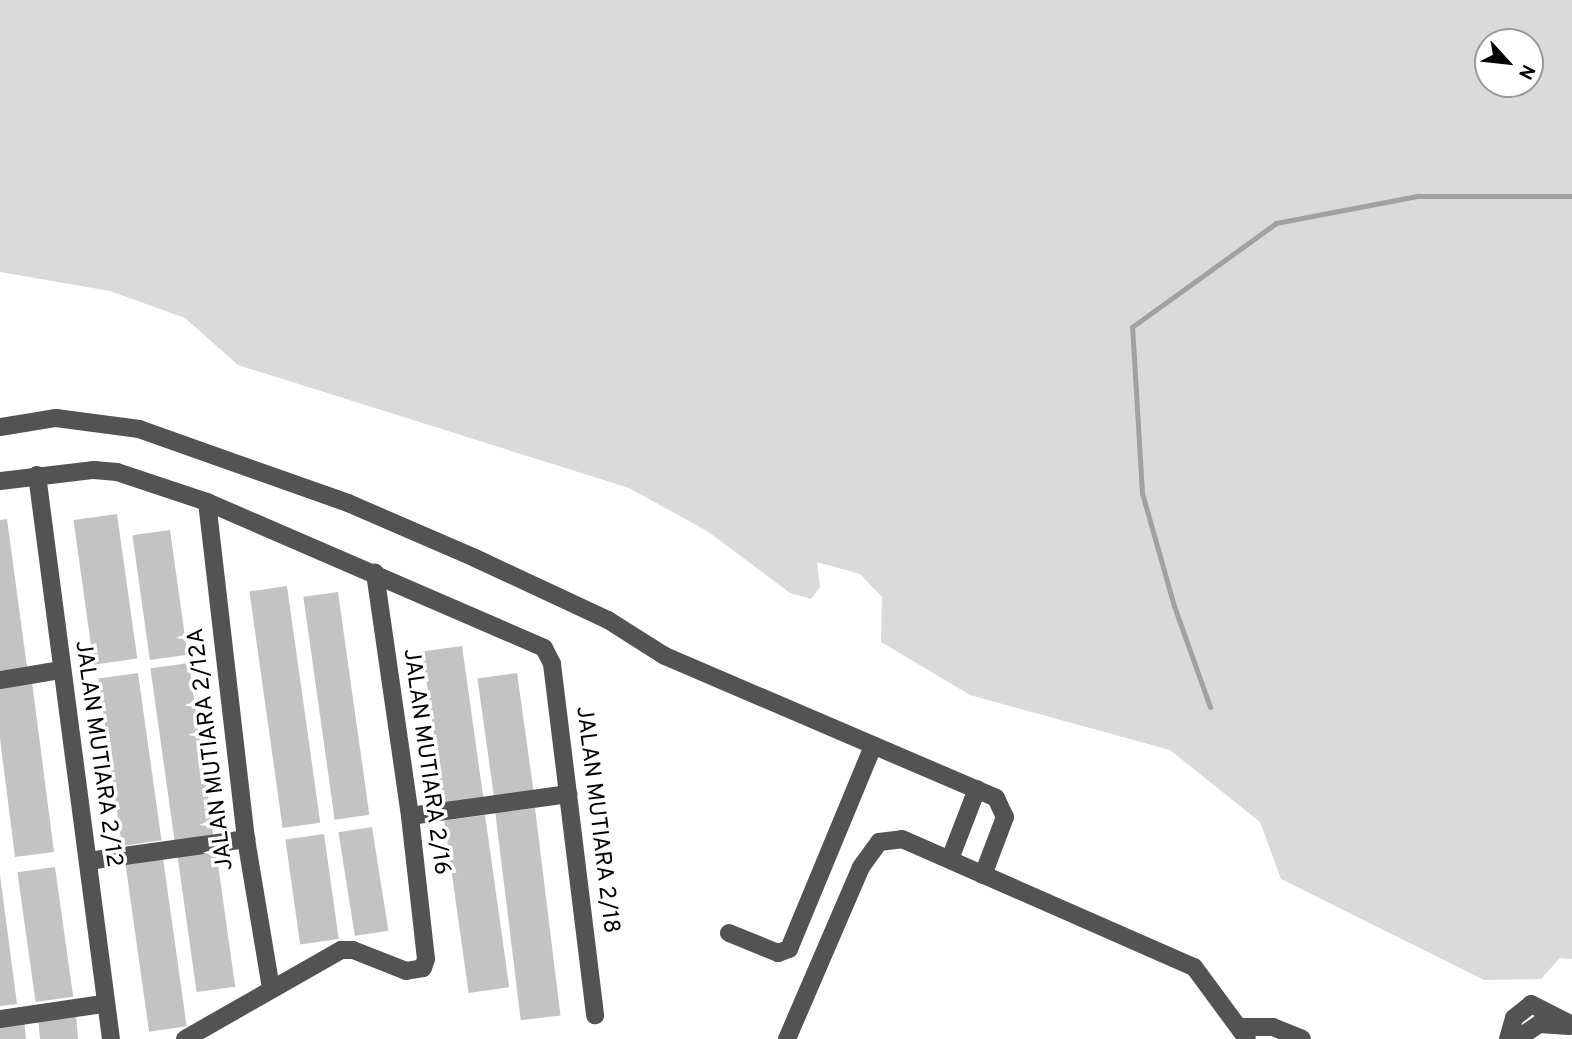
<!DOCTYPE html>
<html>
<head>
<meta charset="utf-8">
<style>
  body { margin:0 }
  #map { position:relative; width:1572px; height:1039px; overflow:hidden; background:#fff; font-family:Overpass,sans-serif }
  div>[style] { position:absolute }
  [style*='--x'] { left:calc(var(--x)*1px); top:calc(var(--y)*1px); width:calc(var(--w)*1px); rotate:calc(var(--a)*1deg) }
  .green>* { inset:0; background:#dadada }
  .stream>* { height:5px; margin:-2.5px; padding:0 2.5px; transform-origin:2.5px; border-radius:2.5px; background:#a1a1a1 }
  .building>* { inset:0; background:#c3c3c3; transform-origin:0 0 }
  .minor>* { height:18px; margin:-9px; padding:0 9px; transform-origin:9px; border-radius:9px; background:#535353 }
  span { translate:-50% -50%; white-space:nowrap; text-align:center; line-height:1.15; -webkit-text-stroke:7px #fff; paint-order:stroke }
  .street-label { font-size:23px; color:#000 }
  .north { position:absolute; left:1474px; top:28px; width:70px; height:70px; box-sizing:border-box; background:#fff; border:2px solid #999; border-radius:50%; rotate:117deg; font-size:19px; font-weight:700; line-height:28px; text-align:center; color:#000 }
  .north::after { content:''; display:block; margin:auto; width:24px; height:32px; background:#000; clip-path:polygon(50% 0,100% 100%,50% 72%,0 100%) }
</style>
</head>
<body>
<div id="map">
  <div class="green">
    <div style="clip-path:polygon(evenodd,0 0,1572px 0,1572px 959px,1560px 958px,1541px 979px,1484px 980px,1281px 879px,1260px 822px,1170px 750px,970px 695px,881px 642px,882px 597px,860px 574px,817px 562px,820px 587px,811px 599px,790px 593px,707px 531px,629px 488px,238px 365px,185px 318px,110px 291px,0 272px,0 0,1488px 42px,1530px 42px,1530px 84px,1488px 84px,1488px 42px)"></div>
  </div>
  <div class="stream">
    <div style="--x:1210;--y:707;--w:107;--a:-109.6"></div>
    <div style="--x:1174;--y:606;--w:117;--a:-105.8"></div>
    <div style="--x:1142;--y:493;--w:166;--a:-93.4"></div>
    <div style="--x:1132;--y:327;--w:178;--a:-35.8"></div>
    <div style="--x:1276;--y:223;--w:145;--a:-10.8"></div>
    <div style="--x:1418;--y:196;--w:154;--a:0"></div>
  </div>
  <div class="building">
    <div style="left:117px;top:514px;width:146px;height:44px;rotate:82deg"></div>
    <div style="clip-path:polygon(7px 519px,27px 667px,0 671px,0 520px)"></div>
    <div style="left:170px;top:530px;width:126px;height:38px;rotate:82deg"></div>
    <div style="left:287px;top:586px;width:239px;height:38px;rotate:82deg"></div>
    <div style="left:338px;top:592px;width:225px;height:35px;rotate:82deg"></div>
    <div style="left:462px;top:646px;width:155px;height:40px;rotate:82deg"></div>
    <div style="left:189px;top:663px;width:175px;height:39px;rotate:82deg"></div>
    <div style="left:138px;top:673px;width:169px;height:40px;rotate:82deg"></div>
    <div style="left:517px;top:673px;width:121px;height:40px;rotate:82deg"></div>
    <div style="clip-path:polygon(32px 682px,54px 852px,15px 857px,0 739px,0 687px)"></div>
    <div style="left:535px;top:808px;width:209px;height:40px;rotate:83deg"></div>
    <div style="left:485px;top:815px;width:174px;height:41px;rotate:82deg"></div>
    <div style="left:372px;top:827px;width:105px;height:34px;rotate:81deg"></div>
    <div style="left:324px;top:834px;width:106px;height:39px;rotate:82deg"></div>
    <div style="left:216px;top:850px;width:138px;height:39px;rotate:82deg"></div>
    <div style="left:163px;top:858px;width:170px;height:38px;rotate:82deg"></div>
    <div style="left:55px;top:867px;width:131px;height:38px;rotate:82deg"></div>
    <div style="clip-path:polygon(0 875px,17px 1004px,0 1006px)"></div>
    <div style="clip-path:polygon(76px 1013px,78px 1039px,40px 1039px,38px 1017px)"></div>
    <div style="clip-path:polygon(24px 1018px,26px 1039px,0 1039px,0 1021px)"></div>
  </div>
  <div class="minor">
    <div style="--x:0;--y:427;--w:57;--a:-9.1"></div>
    <div style="--x:56;--y:418;--w:84;--a:7.5"></div>
    <div style="--x:139;--y:429;--w:222;--a:19.5"></div>
    <div style="--x:348;--y:503;--w:138;--a:23.4"></div>
    <div style="--x:475;--y:558;--w:147;--a:25"></div>
    <div style="--x:608;--y:620;--w:67;--a:32.3"></div>
    <div style="--x:665;--y:656;--w:360;--a:23.2"></div>
    <div style="--x:996;--y:798;--w:21;--a:65"></div>
    <div style="--x:1005;--y:817;--w:62;--a:110.8"></div>
    <div style="--x:37;--y:475;--w:569;--a:82.53"></div>
    <div style="--x:0;--y:481;--w:95;--a:-6.7"></div>
    <div style="--x:94;--y:470;--w:23;--a:5"></div>
    <div style="--x:117;--y:472;--w:95;--a:18.4"></div>
    <div style="--x:207;--y:502;--w:367;--a:23.4"></div>
    <div style="--x:544;--y:648;--w:18;--a:63"></div>
    <div style="--x:552;--y:664;--w:354;--a:83"></div>
    <div style="--x:207;--y:502;--w:339;--a:83.4"></div>
    <div style="--x:246;--y:839;--w:152;--a:80.5"></div>
    <div style="--x:0;--y:680;--w:62;--a:-9.3"></div>
    <div style="--x:410;--y:816;--w:160;--a:-7.9"></div>
    <div style="--x:950;--y:859;--w:75;--a:-68.9"></div>
    <div style="--x:88;--y:861;--w:160;--a:-7.9"></div>
    <div style="--x:729;--y:933;--w:53;--a:22.2"></div>
    <div style="--x:778;--y:953;--w:12;--a:-20"></div>
    <div style="--x:789;--y:949;--w:220;--a:-67.5"></div>
    <div style="--x:0;--y:1019;--w:104;--a:-8.3"></div>
    <div style="--x:1242;--y:1027;--w:31;--a:0"></div>
    <div style="--x:1273;--y:1027;--w:31;--a:22"></div>
    <div style="--x:185;--y:1039;--w:180;--a:-29.7"></div>
    <div style="--x:341;--y:950;--w:12;--a:0"></div>
    <div style="--x:353;--y:950;--w:57;--a:21.6"></div>
    <div style="--x:406;--y:971;--w:17;--a:-10"></div>
    <div style="--x:423;--y:968;--w:9;--a:-72"></div>
    <div style="--x:426;--y:959;--w:144;--a:-96.4"></div>
    <div style="--x:410;--y:816;--w:246;--a:-98.2"></div>
    <div style="--x:787;--y:1039;--w:187;--a:-66.7"></div>
    <div style="--x:861;--y:867;--w:31;--a:-54"></div>
    <div style="--x:879;--y:842;--w:23;--a:-7"></div>
    <div style="--x:902;--y:839;--w:319;--a:23.7"></div>
    <div style="--x:1194;--y:967;--w:89;--a:53.6"></div>
    <div style="--x:1508;--y:1039;--w:22;--a:-74"></div>
    <div style="--x:1514;--y:1018;--w:22;--a:-39"></div>
    <div style="--x:1531;--y:1004;--w:46;--a:27.1"></div>
    <div style="--x:1517;--y:1039;--w:27;--a:-34"></div>
    <div style="--x:1539;--y:1024;--w:30;--a:4"></div>
  </div>
  <div class="street-label">
    <span style="left:212px;top:749px;rotate:-97deg">JALAN MUTIARA 2/12A</span>
    <span style="left:97px;top:754px;rotate:82deg">JALAN MUTIARA 2/12</span>
    <span style="left:425px;top:762px;rotate:82deg">JALAN MUTIARA 2/16</span>
    <span style="left:596px;top:820px;rotate:83deg">JALAN MUTIARA 2/18</span>
  </div>
  <div class="north">N</div>
</div>
</body>
</html>
